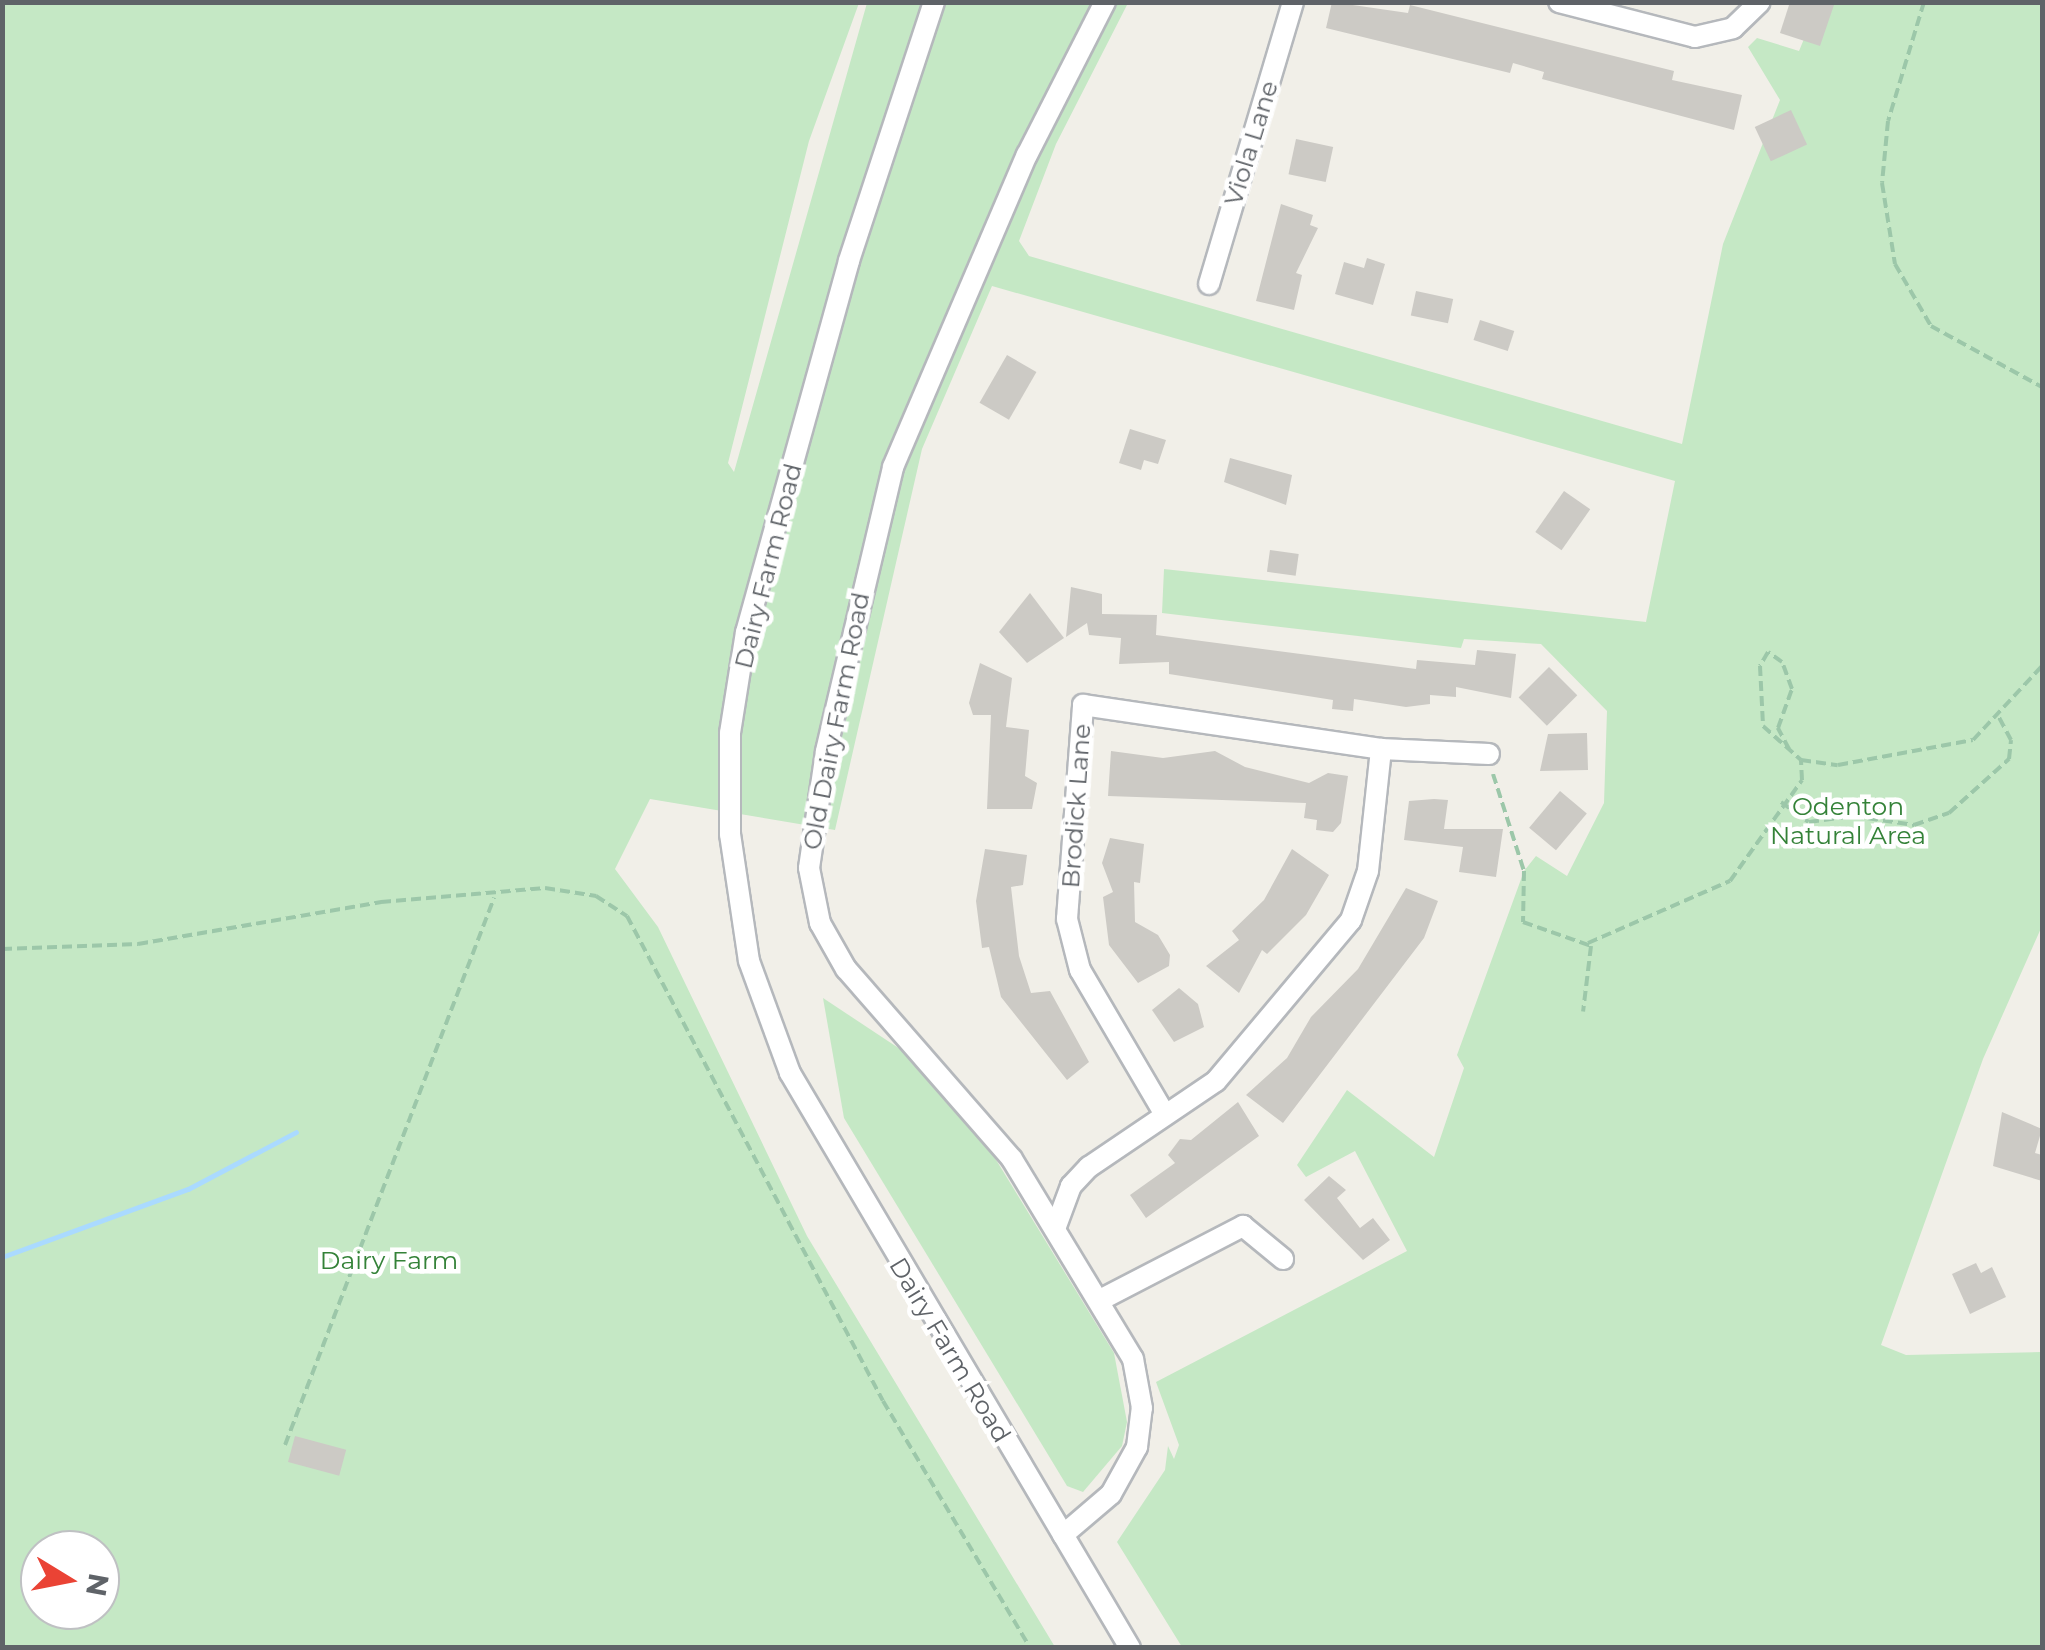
<!DOCTYPE html>
<html>
<head>
<meta charset="utf-8">
<style>
  body { margin:0 }
  #map { position:relative; width:2045px; height:1650px; overflow:hidden; background:#f1efe8; font-family:Montserrat,sans-serif }
  div>[style] { position:absolute }
  [style*='--x'] { left:calc(var(--x)*1px); top:calc(var(--y)*1px); width:calc(var(--w)*1px); rotate:calc(var(--a)*1deg) }
  .green>* { inset:0; background:#c5e8c5 }
  .stream>* { height:5px; margin:-2.5px; padding:0 2.5px; transform-origin:2.5px; border-radius:2.5px; background:#aadaff }
  .building>* { inset:0; background:#cccac5; transform-origin:0 0 }
  .path>* { height:4px; margin-top:-2px; transform-origin:0; background:repeating-linear-gradient(90deg,#9cc7a9 0 10px,transparent 0 15px) }
  .roads { filter:drop-shadow(2px 0 #b5b8bc) drop-shadow(-2px 0 #b5b8bc) drop-shadow(0 2px #b5b8bc) drop-shadow(0 -2px #b5b8bc) }
  .minor>* { height:20px; margin:-10px; padding:0 10px; transform-origin:10px; border-radius:10px; background:#fff }
  span { translate:-50% -50%; white-space:nowrap; text-align:center; line-height:1.15; -webkit-text-stroke:9px #fff; paint-order:stroke }
  .street-label { font-size:25px; color:#5f6368 }
  .park-label { font-size:25px; color:#348238 }
  .frame { position:absolute; inset:0; border:5px solid #5f6368; pointer-events:none }
  .north { position:absolute; left:20px; top:1530px; width:100px; height:100px; box-sizing:border-box; background:#fff; border:2px solid #bfc1c3; border-radius:50%; rotate:100deg; font-size:28px; font-weight:700; line-height:40px; text-align:center; color:#5f6368 }
  .north::after { content:''; display:block; margin:auto; width:35px; height:45px; background:#ea4335; clip-path:polygon(50% 0,100% 100%,50% 72%,0 100%) }
</style>
</head>
<body>
<div id="map">
  <div class="green">
    <div style="clip-path:polygon(evenodd,3px 3px,859px 3px,809px 141px,728px 463px,734px 472px,867px 3px,1128px 3px,1056px 144px,1019px 241px,1029px 256px,1682px 444px,1723px 244px,1780px 100px,1748px 47px,1757px 38px,1799px 51px,1819px 3px,2042px 3px,2042px 926px,1983px 1059px,1881px 1345px,1906px 1355px,2042px 1352px,2042px 1647px,1182px 1647px,1117px 1542px,1165px 1470px,1168px 1446px,1174px 1459px,1179px 1445px,1156px 1382px,1407px 1251px,1355px 1151px,1306px 1177px,1297px 1165px,1347px 1090px,1434px 1157px,1464px 1068px,1457px 1055px,1524px 871px,1536px 856px,1567px 876px,1604px 803px,1607px 711px,1541px 644px,1464px 639px,1461px 648px,1162px 613px,1164px 569px,1646px 622px,1675px 481px,992px 286px,922px 449px,835px 830px,650px 799px,615px 869px,658px 927px,807px 1236px,1055px 1647px,3px 1648px,3px 3px,40px 1550px,100px 1550px,100px 1610px,40px 1610px,40px 1550px)"></div>
    <div style="clip-path:polygon(823px 998px,903px 1051px,979px 1132px,1114px 1353px,1127px 1422px,1122px 1446px,1083px 1492px,1067px 1486px,844px 1118px)"></div>
  </div>
  <div class="stream">
    <div style="--x:2;--y:1257;--w:198;--a:-20.1"></div>
    <div style="--x:188;--y:1189;--w:122;--a:-27.8"></div>
  </div>
  <div class="building">
    <div style="clip-path:polygon(1332px 2px,1408px 13px,1410px 5px,1674px 71px,1672px 80px,1742px 95px,1734px 130px,1542px 79px,1544px 72px,1513px 63px,1510px 73px,1326px 28px)"></div>
    <div style="clip-path:polygon(1790px 2px,1835px 2px,1820px 46px,1780px 33px)"></div>
    <div style="left:1791px;top:110px;width:38px;height:40px;rotate:65deg"></div>
    <div style="left:1296px;top:139px;width:38px;height:36px;rotate:12deg"></div>
    <div style="clip-path:polygon(1281px 204px,1313px 215px,1310px 225px,1318px 228px,1296px 273px,1302px 275px,1294px 310px,1256px 301px)"></div>
    <div style="clip-path:polygon(1367px 258px,1385px 264px,1373px 305px,1335px 294px,1344px 262px,1364px 268px)"></div>
    <div style="left:1416px;top:291px;width:38px;height:25px;rotate:12deg"></div>
    <div style="left:1480px;top:320px;width:36px;height:21px;rotate:18deg"></div>
    <div style="left:1007px;top:355px;width:34px;height:55px;rotate:30deg"></div>
    <div style="clip-path:polygon(1130px 429px,1166px 440px,1158px 464px,1144px 460px,1141px 470px,1119px 463px)"></div>
    <div style="clip-path:polygon(1230px 458px,1292px 475px,1286px 505px,1224px 482px)"></div>
    <div style="left:1564px;top:491px;width:32px;height:50px;rotate:35deg"></div>
    <div style="left:1270px;top:550px;width:29px;height:22px;rotate:8deg"></div>
    <div style="clip-path:polygon(1071px 587px,1102px 594px,1102px 614px,1157px 615px,1156px 635px,1416px 669px,1417px 660px,1475px 665px,1477px 650px,1516px 654px,1511px 698px,1456px 687px,1456px 697px,1430px 695px,1430px 704px,1406px 707px,1354px 699px,1353px 711px,1332px 709px,1333px 700px,1169px 674px,1169px 662px,1119px 664px,1121px 638px,1089px 635px,1087px 623px,1066px 637px)"></div>
    <div style="clip-path:polygon(1030px 593px,1064px 638px,1027px 663px,999px 632px)"></div>
    <div style="clip-path:polygon(980px 663px,1012px 678px,1006px 727px,1029px 730px,1025px 776px,1037px 783px,1032px 809px,987px 809px,991px 715px,973px 715px,969px 703px)"></div>
    <div style="left:1549px;top:667px;width:40px;height:43px;rotate:45deg"></div>
    <div style="clip-path:polygon(1587px 733px,1588px 770px,1540px 771px,1548px 734px)"></div>
    <div style="clip-path:polygon(1111px 751px,1163px 758px,1215px 751px,1245px 767px,1309px 783px,1328px 773px,1348px 776px,1341px 823px,1333px 832px,1316px 830px,1317px 820px,1304px 818px,1306px 803px,1108px 796px)"></div>
    <div style="left:1560px;top:791px;width:35px;height:48px;rotate:40deg"></div>
    <div style="clip-path:polygon(1434px 799px,1448px 800px,1444px 829px,1503px 829px,1496px 877px,1459px 872px,1463px 847px,1404px 840px,1409px 801px)"></div>
    <div style="clip-path:polygon(1110px 838px,1144px 844px,1140px 883px,1134px 882px,1135px 922px,1158px 935px,1170px 955px,1169px 966px,1138px 983px,1109px 945px,1103px 897px,1113px 892px,1102px 863px)"></div>
    <div style="clip-path:polygon(985px 849px,1027px 855px,1023px 885px,1011px 887px,1019px 956px,1031px 993px,1050px 991px,1089px 1062px,1067px 1080px,1001px 997px,989px 947px,982px 948px,976px 901px)"></div>
    <div style="clip-path:polygon(1292px 849px,1329px 875px,1306px 915px,1267px 954px,1262px 950px,1239px 993px,1206px 966px,1239px 940px,1232px 931px,1264px 900px)"></div>
    <div style="clip-path:polygon(1406px 888px,1438px 901px,1424px 938px,1283px 1123px,1246px 1095px,1287px 1058px,1311px 1017px,1358px 969px)"></div>
    <div style="clip-path:polygon(1179px 988px,1198px 1004px,1204px 1027px,1174px 1042px,1152px 1010px)"></div>
    <div style="clip-path:polygon(1238px 1102px,1259px 1136px,1146px 1218px,1130px 1195px,1175px 1163px,1168px 1155px,1180px 1139px,1191px 1140px)"></div>
    <div style="clip-path:polygon(2002px 1112px,2042px 1129px,2035px 1153px,2042px 1155px,2042px 1181px,1993px 1166px)"></div>
    <div style="clip-path:polygon(1329px 1176px,1346px 1190px,1337px 1198px,1360px 1228px,1373px 1218px,1390px 1240px,1363px 1260px,1304px 1200px)"></div>
    <div style="clip-path:polygon(1976px 1263px,1981px 1273px,1992px 1267px,2006px 1297px,1970px 1314px,1952px 1274px)"></div>
    <div style="left:295px;top:1436px;width:53px;height:27px;rotate:15deg"></div>
  </div>
  <div class="path">
    <div style="--x:1924;--y:2;--w:124;--a:106.8"></div>
    <div style="--x:1888;--y:121;--w:62;--a:95.5"></div>
    <div style="--x:1882;--y:183;--w:82;--a:80.9"></div>
    <div style="--x:1895;--y:264;--w:72;--a:59.9"></div>
    <div style="--x:1931;--y:326;--w:127;--a:28.8"></div>
    <div style="--x:1789;--y:749;--w:24;--a:-118"></div>
    <div style="--x:1778;--y:728;--w:41;--a:-70.3"></div>
    <div style="--x:1792;--y:689;--w:29;--a:-110"></div>
    <div style="--x:1782;--y:662;--w:17;--a:-144"></div>
    <div style="--x:1768;--y:652;--w:16;--a:120"></div>
    <div style="--x:1760;--y:666;--w:60;--a:87.1"></div>
    <div style="--x:1763;--y:726;--w:51;--a:41.8"></div>
    <div style="--x:1801;--y:760;--w:37;--a:8"></div>
    <div style="--x:1838;--y:765;--w:137;--a:-10.5"></div>
    <div style="--x:1973;--y:740;--w:101;--a:-47"></div>
    <div style="--x:1493;--y:774;--w:102;--a:72.3"></div>
    <div style="--x:1524;--y:871;--w:51;--a:91.1"></div>
    <div style="--x:1523;--y:922;--w:72;--a:19.4"></div>
    <div style="--x:1591;--y:946;--w:66;--a:96.9"></div>
    <div style="--x:1781;--y:802;--w:34;--a:36"></div>
    <div style="--x:1809;--y:822;--w:44;--a:-7.8"></div>
    <div style="--x:1853;--y:816;--w:62;--a:8.4"></div>
    <div style="--x:1914;--y:825;--w:37;--a:-19"></div>
    <div style="--x:1949;--y:813;--w:81;--a:-42"></div>
    <div style="--x:2009;--y:759;--w:19;--a:-84"></div>
    <div style="--x:2011;--y:740;--w:26;--a:-118"></div>
    <div style="--x:1588;--y:943;--w:155;--a:-23.6"></div>
    <div style="--x:1730;--y:881;--w:124;--a:-54.5"></div>
    <div style="--x:1802;--y:780;--w:20;--a:-93"></div>
    <div style="--x:2;--y:949;--w:136;--a:-2.1"></div>
    <div style="--x:138;--y:944;--w:247;--a:-9.8"></div>
    <div style="--x:381;--y:902;--w:165;--a:-4.9"></div>
    <div style="--x:545;--y:888;--w:52;--a:8.9"></div>
    <div style="--x:596;--y:896;--w:37;--a:33"></div>
    <div style="--x:627;--y:916;--w:548;--a:62.17"></div>
    <div style="--x:883;--y:1401;--w:287;--a:59.2"></div>
    <div style="--x:285;--y:1445;--w:586;--a:-69.09"></div>
  </div>
  <div class="roads">
    <div class="minor">
      <div style="--x:934;--y:2;--w:273;--a:108.2"></div>
      <div style="--x:849;--y:261;--w:385;--a:105.5"></div>
      <div style="--x:746;--y:632;--w:102;--a:99"></div>
      <div style="--x:730;--y:733;--w:101;--a:90"></div>
      <div style="--x:730;--y:834;--w:128;--a:81.5"></div>
      <div style="--x:749;--y:961;--w:119;--a:69.9"></div>
      <div style="--x:790;--y:1073;--w:668;--a:59.4"></div>
      <div style="--x:1559;--y:2;--w:140;--a:14.4"></div>
      <div style="--x:1695;--y:37;--w:39;--a:-13"></div>
      <div style="--x:1733;--y:28;--w:37;--a:-44"></div>
      <div style="--x:1209;--y:284;--w:294;--a:-73.4"></div>
      <div style="--x:1164;--y:1113;--w:166;--a:-120.4"></div>
      <div style="--x:1080;--y:970;--w:53;--a:-104.3"></div>
      <div style="--x:1067;--y:919;--w:215;--a:-85.7"></div>
      <div style="--x:1083;--y:705;--w:301;--a:8.4"></div>
      <div style="--x:1381;--y:749;--w:108;--a:2.7"></div>
      <div style="--x:1055;--y:1229;--w:46;--a:-69.6"></div>
      <div style="--x:1071;--y:1186;--w:26;--a:-47"></div>
      <div style="--x:1089;--y:1167;--w:153;--a:-34.1"></div>
      <div style="--x:1216;--y:1081;--w:210;--a:-50"></div>
      <div style="--x:1351;--y:920;--w:52;--a:-70.9"></div>
      <div style="--x:1368;--y:871;--w:123;--a:-83.9"></div>
      <div style="--x:1102;--y:1299;--w:159;--a:-27.4"></div>
      <div style="--x:1243;--y:1226;--w:52;--a:39.5"></div>
      <div style="--x:1063;--y:1535;--w:63;--a:-40.5"></div>
      <div style="--x:1111;--y:1494;--w:54;--a:-61"></div>
      <div style="--x:1137;--y:1447;--w:39;--a:-83"></div>
      <div style="--x:1142;--y:1408;--w:50;--a:-100.4"></div>
      <div style="--x:1133;--y:1359;--w:234;--a:-121.2"></div>
      <div style="--x:1012;--y:1159;--w:252;--a:-131.1"></div>
      <div style="--x:846;--y:969;--w:53;--a:-119.5"></div>
      <div style="--x:820;--y:923;--w:56;--a:-101.3"></div>
      <div style="--x:809;--y:868;--w:118;--a:-81.7"></div>
      <div style="--x:826;--y:751;--w:292;--a:-76.7"></div>
      <div style="--x:893;--y:467;--w:340;--a:-66.8"></div>
      <div style="--x:1027;--y:155;--w:172;--a:-63"></div>
    </div>
  </div>
  <div class="street-label">
    <span style="left:1251px;top:143px;rotate:-73deg">Viola Lane</span>
    <span style="left:768px;top:566px;rotate:-76deg">Dairy Farm Road</span>
    <span style="left:836px;top:721px;rotate:-79deg">Old Dairy Farm Road</span>
    <span style="left:1076px;top:806px;rotate:-86deg">Brodick Lane</span>
    <span style="left:950px;top:1350px;rotate:59deg">Dairy Farm Road</span>
  </div>
  <div class="park-label">
    <span style="left:1848px;top:821px">Odenton<br>Natural Area</span>
    <span style="left:389px;top:1260px">Dairy Farm</span>
  </div>
  <div class="frame"></div>
  <div class="north">N</div>
</div>
</body>
</html>
